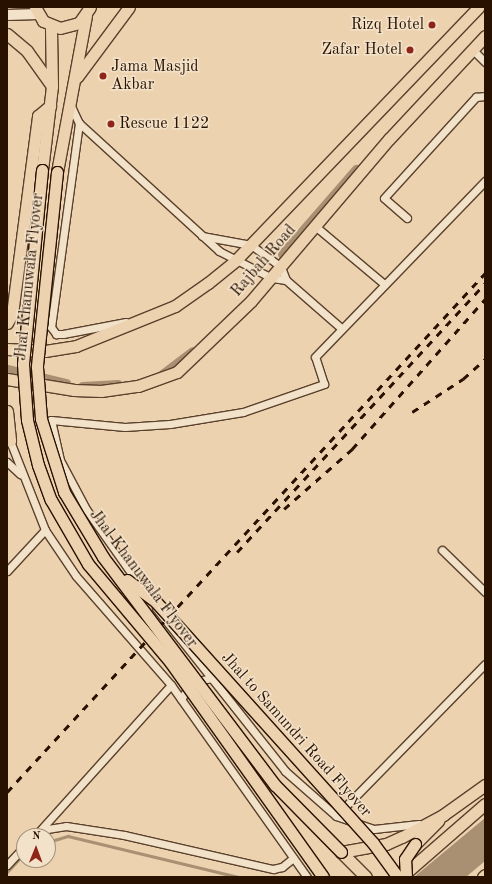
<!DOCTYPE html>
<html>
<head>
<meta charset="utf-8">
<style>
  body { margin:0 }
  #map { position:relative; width:492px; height:884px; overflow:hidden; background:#ecd2ae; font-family:"Old Standard TT",serif }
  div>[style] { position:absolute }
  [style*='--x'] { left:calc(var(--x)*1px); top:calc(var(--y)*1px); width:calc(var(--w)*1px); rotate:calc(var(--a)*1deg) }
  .water>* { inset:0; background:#aa9073 }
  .stream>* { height:2.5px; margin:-1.25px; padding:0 1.25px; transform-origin:1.25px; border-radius:1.25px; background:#aa9073 }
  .canal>* { height:9px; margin:-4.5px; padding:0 4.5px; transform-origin:4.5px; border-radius:4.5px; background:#aa9073 }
  .roads { filter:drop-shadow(1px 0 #5a412c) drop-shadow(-1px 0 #5a412c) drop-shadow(0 1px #5a412c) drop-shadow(0 -1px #5a412c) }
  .street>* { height:7px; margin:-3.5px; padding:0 3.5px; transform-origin:3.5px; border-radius:3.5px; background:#f3e2ca }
  .secondary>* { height:10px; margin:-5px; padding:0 5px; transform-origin:5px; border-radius:5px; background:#f3e2ca }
  .primary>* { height:11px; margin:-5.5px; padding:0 5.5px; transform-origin:5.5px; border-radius:5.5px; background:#ecd2ae }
  .rail>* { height:2.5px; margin-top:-1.25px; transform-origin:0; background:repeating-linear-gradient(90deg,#291100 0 7px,transparent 0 14px) }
  .bridges { filter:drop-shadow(1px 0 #291100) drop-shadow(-1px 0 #291100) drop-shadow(0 1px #291100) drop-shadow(0 -1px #291100) }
  .primary-bridge>* { height:11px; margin:-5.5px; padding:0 5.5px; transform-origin:5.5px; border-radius:5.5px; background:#ecd2ae }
  .dots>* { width:11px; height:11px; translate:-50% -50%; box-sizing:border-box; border:2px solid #f3e2ca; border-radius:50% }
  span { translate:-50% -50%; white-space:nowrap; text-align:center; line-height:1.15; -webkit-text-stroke:3px #f3e2ca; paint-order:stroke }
  .poi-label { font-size:16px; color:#291100 }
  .right { translate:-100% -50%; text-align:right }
  .left { translate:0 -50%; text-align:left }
  .street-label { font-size:16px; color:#291100 }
  .frame { position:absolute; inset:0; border:8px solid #291100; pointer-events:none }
  .north { position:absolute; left:16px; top:828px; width:40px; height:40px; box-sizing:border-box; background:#f3e2ca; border:1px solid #a28e79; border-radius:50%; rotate:1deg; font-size:11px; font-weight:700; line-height:16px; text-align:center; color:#291100 }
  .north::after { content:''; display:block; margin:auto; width:14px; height:18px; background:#8f2418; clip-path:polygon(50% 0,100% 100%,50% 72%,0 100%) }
</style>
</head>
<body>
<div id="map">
  <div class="water">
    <div style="clip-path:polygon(485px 818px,485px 861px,466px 877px,414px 877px)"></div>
  </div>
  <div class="stream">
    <div style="--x:48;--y:842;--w:21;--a:-17"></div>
    <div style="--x:68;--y:836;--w:176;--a:13.5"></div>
    <div style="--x:7;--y:872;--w:25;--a:-47"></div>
  </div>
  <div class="canal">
    <div style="--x:282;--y:254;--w:113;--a:-49"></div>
    <div style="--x:7;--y:369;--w:61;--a:13.3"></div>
    <div style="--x:162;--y:374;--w:38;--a:-37"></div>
    <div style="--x:82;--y:386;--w:36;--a:-3"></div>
  </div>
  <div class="roads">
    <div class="street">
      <div style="--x:472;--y:49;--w:18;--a:45"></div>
      <div style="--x:70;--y:104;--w:21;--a:65"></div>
      <div style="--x:79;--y:123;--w:190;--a:42.4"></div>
      <div style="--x:219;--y:251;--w:59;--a:27"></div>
      <div style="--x:272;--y:278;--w:14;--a:8"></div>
      <div style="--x:79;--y:123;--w:206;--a:97.8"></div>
      <div style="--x:51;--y:327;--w:9;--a:54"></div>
      <div style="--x:56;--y:334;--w:7;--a:0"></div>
      <div style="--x:63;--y:334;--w:64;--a:-10.8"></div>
      <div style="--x:407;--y:218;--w:30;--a:-139"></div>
      <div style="--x:384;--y:198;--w:137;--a:-47.7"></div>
      <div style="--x:476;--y:97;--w:9;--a:-6"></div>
      <div style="--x:315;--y:226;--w:90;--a:40"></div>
      <div style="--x:202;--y:236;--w:50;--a:10.4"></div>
      <div style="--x:251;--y:245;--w:37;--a:36"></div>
      <div style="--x:281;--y:267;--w:14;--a:69"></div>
      <div style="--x:286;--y:280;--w:73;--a:41.1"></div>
      <div style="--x:7;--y:441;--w:3;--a:0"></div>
      <div style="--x:10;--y:441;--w:96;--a:68.5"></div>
      <div style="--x:45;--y:530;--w:55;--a:56"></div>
      <div style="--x:76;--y:576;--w:145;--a:48.9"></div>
      <div style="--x:171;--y:685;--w:235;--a:54.7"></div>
      <div style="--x:7;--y:462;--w:18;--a:43"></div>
      <div style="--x:442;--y:550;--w:60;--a:44.3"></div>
      <div style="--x:7;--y:571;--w:56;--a:-47.2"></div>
      <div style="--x:141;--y:587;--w:95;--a:-125.2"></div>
      <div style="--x:86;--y:509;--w:55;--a:-118"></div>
      <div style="--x:60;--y:460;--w:41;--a:-102.7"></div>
      <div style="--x:51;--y:420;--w:74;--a:5.4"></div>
      <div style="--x:125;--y:427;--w:45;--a:-3.8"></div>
      <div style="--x:170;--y:424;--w:74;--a:-9.3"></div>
      <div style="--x:243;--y:412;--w:86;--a:-19.1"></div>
      <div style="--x:324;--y:384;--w:28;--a:-108"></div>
      <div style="--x:315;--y:357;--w:245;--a:-46"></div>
      <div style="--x:156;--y:608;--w:208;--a:51.6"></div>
      <div style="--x:285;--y:771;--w:68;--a:41.4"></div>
      <div style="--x:336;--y:816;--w:40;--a:18.9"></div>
      <div style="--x:374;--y:829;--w:45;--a:-6.3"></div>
      <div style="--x:181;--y:699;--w:20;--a:-57"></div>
      <div style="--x:192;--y:682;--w:20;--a:-11"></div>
      <div style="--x:340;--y:812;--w:207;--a:-45.6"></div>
      <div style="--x:41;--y:830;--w:25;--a:-9"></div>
      <div style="--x:66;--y:826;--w:59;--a:8.8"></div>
      <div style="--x:124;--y:835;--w:153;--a:12.9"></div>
      <div style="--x:273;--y:869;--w:9;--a:-13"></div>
      <div style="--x:282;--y:867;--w:14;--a:-39"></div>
      <div style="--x:35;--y:836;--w:203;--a:-48"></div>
      <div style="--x:7;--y:865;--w:25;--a:-47"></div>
    </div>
    <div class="secondary">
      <div style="--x:7;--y:15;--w:31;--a:-2"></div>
    </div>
    <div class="primary">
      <div style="--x:35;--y:7;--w:16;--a:60"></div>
      <div style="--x:43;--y:21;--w:18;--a:22"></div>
      <div style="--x:60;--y:28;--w:20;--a:-15"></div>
      <div style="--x:79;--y:23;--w:19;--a:-55"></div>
      <div style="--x:7;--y:34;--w:26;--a:40"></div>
      <div style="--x:27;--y:51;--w:43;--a:54.5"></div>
      <div style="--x:77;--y:77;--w:87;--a:-53.4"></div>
      <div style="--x:42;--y:170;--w:85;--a:-83.2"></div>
      <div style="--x:52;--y:86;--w:60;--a:-91"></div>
      <div style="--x:57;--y:172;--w:159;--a:-79.5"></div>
      <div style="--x:7;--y:323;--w:10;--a:-61"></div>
      <div style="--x:12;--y:314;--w:200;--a:-82.5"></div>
      <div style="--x:38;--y:116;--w:16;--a:-40"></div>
      <div style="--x:7;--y:349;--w:38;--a:3"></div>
      <div style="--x:45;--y:351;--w:31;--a:-9"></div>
      <div style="--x:76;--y:346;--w:107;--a:-22"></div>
      <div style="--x:175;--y:306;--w:40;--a:-34.9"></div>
      <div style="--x:208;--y:283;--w:35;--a:-39"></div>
      <div style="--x:235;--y:261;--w:352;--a:-46.2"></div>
      <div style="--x:7;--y:379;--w:68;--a:9.3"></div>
      <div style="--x:74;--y:390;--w:27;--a:2"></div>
      <div style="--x:101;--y:391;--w:37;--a:-8"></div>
      <div style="--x:138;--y:386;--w:41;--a:-19.7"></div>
      <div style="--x:177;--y:372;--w:103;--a:-43.8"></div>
      <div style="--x:251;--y:301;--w:213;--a:-49.6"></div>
      <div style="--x:389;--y:139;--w:141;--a:-47"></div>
      <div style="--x:7;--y:411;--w:30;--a:84"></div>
      <div style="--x:415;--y:844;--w:33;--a:-45"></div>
      <div style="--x:341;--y:852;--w:46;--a:-10.1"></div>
      <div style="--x:386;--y:844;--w:17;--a:-24"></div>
      <div style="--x:402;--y:837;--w:47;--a:-28.2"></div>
      <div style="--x:443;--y:815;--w:52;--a:-35.5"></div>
      <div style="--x:341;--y:852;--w:35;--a:45"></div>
      <div style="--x:401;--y:877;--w:111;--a:-41"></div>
      <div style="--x:483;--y:877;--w:3;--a:-45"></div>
    </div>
  </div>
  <div class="rail">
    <div style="--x:412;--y:412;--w:61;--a:-32.9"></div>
    <div style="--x:463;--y:379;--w:30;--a:-42"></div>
    <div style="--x:284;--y:509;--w:91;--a:-41.4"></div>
    <div style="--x:352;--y:449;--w:200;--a:-48.4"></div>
    <div style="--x:237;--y:552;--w:366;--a:-47.3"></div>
    <div style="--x:7;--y:792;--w:706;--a:-47.35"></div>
  </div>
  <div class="bridges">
    <div class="primary-bridge">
      <div style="--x:42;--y:170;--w:195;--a:95.6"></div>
      <div style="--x:23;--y:364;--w:56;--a:85.9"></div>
      <div style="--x:27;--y:420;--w:46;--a:76.3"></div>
      <div style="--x:38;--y:465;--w:37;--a:70"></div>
      <div style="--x:51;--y:500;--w:74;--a:60"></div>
      <div style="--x:88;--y:564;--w:129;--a:50"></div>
      <div style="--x:171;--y:663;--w:262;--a:54.6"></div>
      <div style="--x:57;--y:172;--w:196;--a:95.9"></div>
      <div style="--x:37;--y:367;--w:52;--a:85.6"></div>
      <div style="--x:41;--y:419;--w:77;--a:72.5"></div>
      <div style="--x:64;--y:492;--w:76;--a:59"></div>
      <div style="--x:103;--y:557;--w:286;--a:53"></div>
      <div style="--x:275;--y:785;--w:94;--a:45.4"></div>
      <div style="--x:127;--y:580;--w:36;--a:37"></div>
      <div style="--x:156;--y:602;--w:324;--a:48"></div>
      <div style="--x:373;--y:843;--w:39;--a:54"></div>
      <div style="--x:406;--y:877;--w:18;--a:-93"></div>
      <div style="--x:405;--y:859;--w:18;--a:-56"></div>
    </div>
  </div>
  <div class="dots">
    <div style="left:432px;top:25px;background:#8f2418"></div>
    <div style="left:410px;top:50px;background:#8f2418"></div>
    <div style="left:103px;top:76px;background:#8f2418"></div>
    <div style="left:111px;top:124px;background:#8f2418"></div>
  </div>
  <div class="poi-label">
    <span class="right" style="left:424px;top:25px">Rizq Hotel</span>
    <span class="right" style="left:402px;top:50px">Zafar Hotel</span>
    <span class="left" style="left:111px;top:76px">Jama Masjid<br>Akbar</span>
    <span class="left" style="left:119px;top:124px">Rescue 1122</span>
  </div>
  <div class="street-label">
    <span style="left:264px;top:261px;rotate:-49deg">Rajbah Road</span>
    <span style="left:30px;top:277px;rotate:-84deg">Jhal Khanuwala Flyover</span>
    <span style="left:143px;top:579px;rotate:53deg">Jhal Khanuwala Flyover</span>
    <span style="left:296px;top:735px;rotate:48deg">Jhal to Samundri Road Flyover</span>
  </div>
  <div class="frame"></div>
  <div class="north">N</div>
</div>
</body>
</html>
